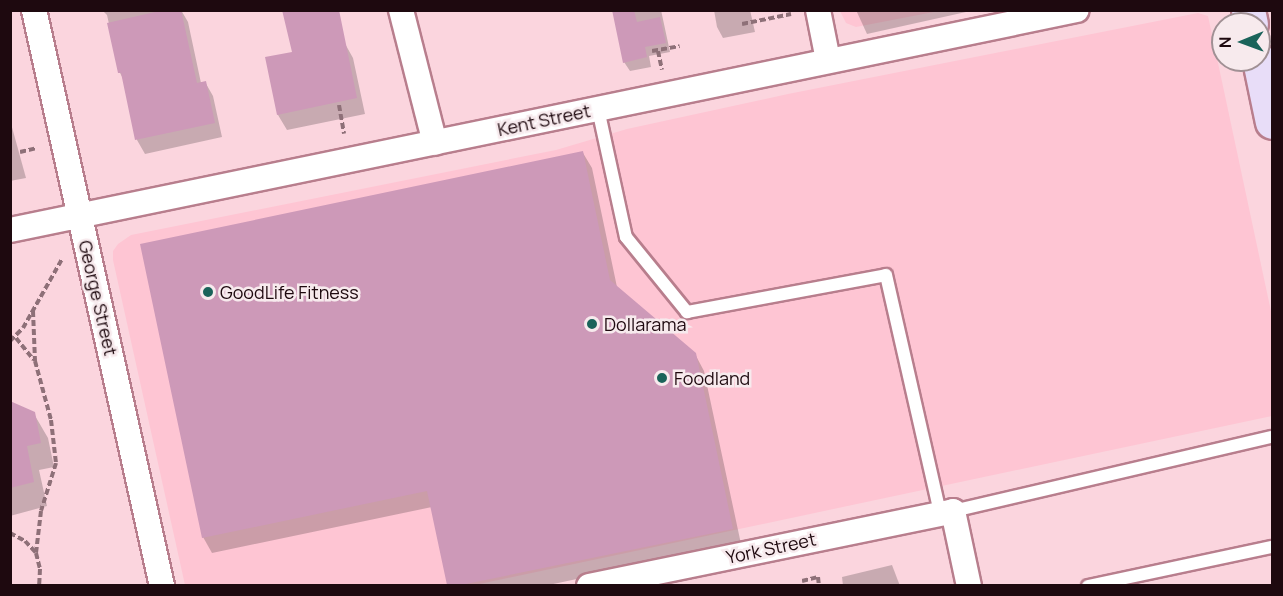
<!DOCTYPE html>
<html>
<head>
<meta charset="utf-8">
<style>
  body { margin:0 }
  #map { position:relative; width:1283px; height:596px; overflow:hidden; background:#fbd5de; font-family:Manrope,sans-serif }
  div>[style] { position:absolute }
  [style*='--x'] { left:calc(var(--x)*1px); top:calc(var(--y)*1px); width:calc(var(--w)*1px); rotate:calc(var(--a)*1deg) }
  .built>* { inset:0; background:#fec5d3 }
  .shadow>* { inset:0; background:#0003 }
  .building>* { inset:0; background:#cd99b8 }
  .path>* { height:4px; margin-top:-2px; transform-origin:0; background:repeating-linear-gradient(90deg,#8e7078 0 6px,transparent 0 9px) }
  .roads { filter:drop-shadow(2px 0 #b87e8d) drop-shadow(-2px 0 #b87e8d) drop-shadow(0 2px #b87e8d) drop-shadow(0 -2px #b87e8d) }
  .lane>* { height:12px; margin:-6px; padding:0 6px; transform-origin:6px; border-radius:6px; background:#fff }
  .street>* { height:24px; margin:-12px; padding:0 12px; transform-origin:12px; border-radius:12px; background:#fff }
  .primary>* { height:33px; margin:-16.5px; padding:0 16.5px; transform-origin:16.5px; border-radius:16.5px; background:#e8ddf8 }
  .dots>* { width:16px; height:16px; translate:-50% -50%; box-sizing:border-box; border:3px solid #f7eaed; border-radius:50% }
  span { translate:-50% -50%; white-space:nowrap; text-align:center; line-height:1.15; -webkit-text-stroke:5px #f7eaed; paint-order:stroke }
  .street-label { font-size:18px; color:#1e090f }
  .poi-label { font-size:18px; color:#1e090f }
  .left { translate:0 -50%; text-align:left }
  .frame { position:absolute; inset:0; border:12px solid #1e090f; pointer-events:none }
  .north { position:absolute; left:1211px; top:12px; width:60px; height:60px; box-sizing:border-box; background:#f7eaed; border:2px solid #a09094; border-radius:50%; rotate:269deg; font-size:16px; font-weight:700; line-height:24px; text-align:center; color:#1e090f }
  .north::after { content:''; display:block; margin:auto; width:21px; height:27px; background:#1a635a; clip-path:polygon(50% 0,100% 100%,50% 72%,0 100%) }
</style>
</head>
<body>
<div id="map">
  <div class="built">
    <div style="clip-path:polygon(840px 11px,939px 11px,856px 27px,846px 23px)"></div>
    <div style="clip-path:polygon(1198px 13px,1208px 16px,1272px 316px,1272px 416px,475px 585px,185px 585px,113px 260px,113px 251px,118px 244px,131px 235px,556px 150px,627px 129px,788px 94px)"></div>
  </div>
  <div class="shadow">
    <div style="clip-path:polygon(102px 10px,181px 10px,188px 22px,201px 83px,205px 82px,213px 96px,222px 137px,145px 154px,137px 140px,125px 82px,120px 73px,107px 15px)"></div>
    <div style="clip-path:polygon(284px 10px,346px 10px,329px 15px,353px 58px,365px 114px,287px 130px,278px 115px,267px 59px,294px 53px)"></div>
    <div style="clip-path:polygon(613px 10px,661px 10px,670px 52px,649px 56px,651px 67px,630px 71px,624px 62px)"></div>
    <div style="clip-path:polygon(714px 10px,750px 10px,755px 32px,723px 38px,717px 27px)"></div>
    <div style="clip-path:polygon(856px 10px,975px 10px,867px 34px)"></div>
    <div style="clip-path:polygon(10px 120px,26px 178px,10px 181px)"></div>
    <div style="clip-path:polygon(583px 153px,592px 168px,617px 287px,695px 354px,704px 371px,741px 544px,544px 586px,448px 586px,432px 507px,212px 553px,203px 537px)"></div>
    <div style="clip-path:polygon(10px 406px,34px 414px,48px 438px,54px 467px,39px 470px,47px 506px,10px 516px)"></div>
    <div style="clip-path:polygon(892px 565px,900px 586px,843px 586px,842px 577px)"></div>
  </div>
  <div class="building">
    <div style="clip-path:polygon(164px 10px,181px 10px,197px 83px,206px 81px,215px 123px,135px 140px,121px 73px,118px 73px,107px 23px)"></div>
    <div style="clip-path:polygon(282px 10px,339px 10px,357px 98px,277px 115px,265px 57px,292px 52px)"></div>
    <div style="clip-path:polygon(612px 10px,634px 10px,637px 22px,660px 17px,666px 43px,645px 47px,647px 57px,623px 63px)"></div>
    <div style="clip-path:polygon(583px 151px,610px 280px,696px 353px,733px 529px,461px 585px,447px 585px,427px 491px,202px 538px,140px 244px)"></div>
    <div style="clip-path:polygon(10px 401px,35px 412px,41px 443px,27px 446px,34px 482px,10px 488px)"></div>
  </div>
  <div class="path">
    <div style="--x:742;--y:24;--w:50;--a:-11.5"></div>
    <div style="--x:652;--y:51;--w:28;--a:-10"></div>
    <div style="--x:658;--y:51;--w:19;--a:78"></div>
    <div style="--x:339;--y:105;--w:29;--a:80"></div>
    <div style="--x:20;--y:152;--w:17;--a:-13"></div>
    <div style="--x:33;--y:311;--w:50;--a:87.7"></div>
    <div style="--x:35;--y:361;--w:61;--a:74.8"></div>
    <div style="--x:51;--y:420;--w:43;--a:83.4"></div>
    <div style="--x:56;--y:463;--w:50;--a:107.4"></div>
    <div style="--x:41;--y:511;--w:42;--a:96.8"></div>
    <div style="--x:16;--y:338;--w:28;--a:51"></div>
    <div style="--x:10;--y:341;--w:18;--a:-45"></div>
    <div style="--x:23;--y:328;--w:79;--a:-60.5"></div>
    <div style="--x:10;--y:533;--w:17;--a:28"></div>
    <div style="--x:25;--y:541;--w:16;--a:47"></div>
    <div style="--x:36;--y:553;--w:16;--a:76"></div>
    <div style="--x:40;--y:569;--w:17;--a:93"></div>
    <div style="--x:802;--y:581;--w:16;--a:-14"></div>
    <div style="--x:818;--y:577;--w:9;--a:84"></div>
  </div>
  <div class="roads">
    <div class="lane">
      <div style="--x:598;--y:109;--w:131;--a:77.7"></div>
      <div style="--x:626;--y:237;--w:97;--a:50.9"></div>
      <div style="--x:687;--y:312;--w:202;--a:-10.5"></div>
      <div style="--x:886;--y:275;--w:244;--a:77.2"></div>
      <div style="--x:953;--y:511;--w:327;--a:-13.1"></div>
      <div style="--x:1088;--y:586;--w:188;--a:-12"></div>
    </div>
    <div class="street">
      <div style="--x:34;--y:10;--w:590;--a:77.47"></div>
      <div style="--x:401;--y:10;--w:137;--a:75.7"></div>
      <div style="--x:818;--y:10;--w:51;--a:78.7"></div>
      <div style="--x:10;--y:230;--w:1089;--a:-11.65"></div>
      <div style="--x:589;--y:586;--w:372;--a:-11.6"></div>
      <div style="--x:953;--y:511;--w:77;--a:78"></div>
    </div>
    <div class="primary">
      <div style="--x:1248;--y:10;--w:14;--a:78"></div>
      <div style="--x:1259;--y:60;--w:63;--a:78.2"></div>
    </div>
  </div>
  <div class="dots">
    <div style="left:208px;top:292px;background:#1a635a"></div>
    <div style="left:592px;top:324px;background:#1a635a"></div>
    <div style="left:662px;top:378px;background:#1a635a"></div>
  </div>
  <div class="street-label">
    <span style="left:544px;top:120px;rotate:-12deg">Kent Street</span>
    <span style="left:98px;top:298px;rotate:77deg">George Street</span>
    <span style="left:771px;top:548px;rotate:-12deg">York Street</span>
  </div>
  <div class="poi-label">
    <span class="left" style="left:220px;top:292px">GoodLife Fitness</span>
    <span class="left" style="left:604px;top:324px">Dollarama</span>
    <span class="left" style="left:674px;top:378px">Foodland</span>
  </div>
  <div class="frame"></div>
  <div class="north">N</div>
</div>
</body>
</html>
